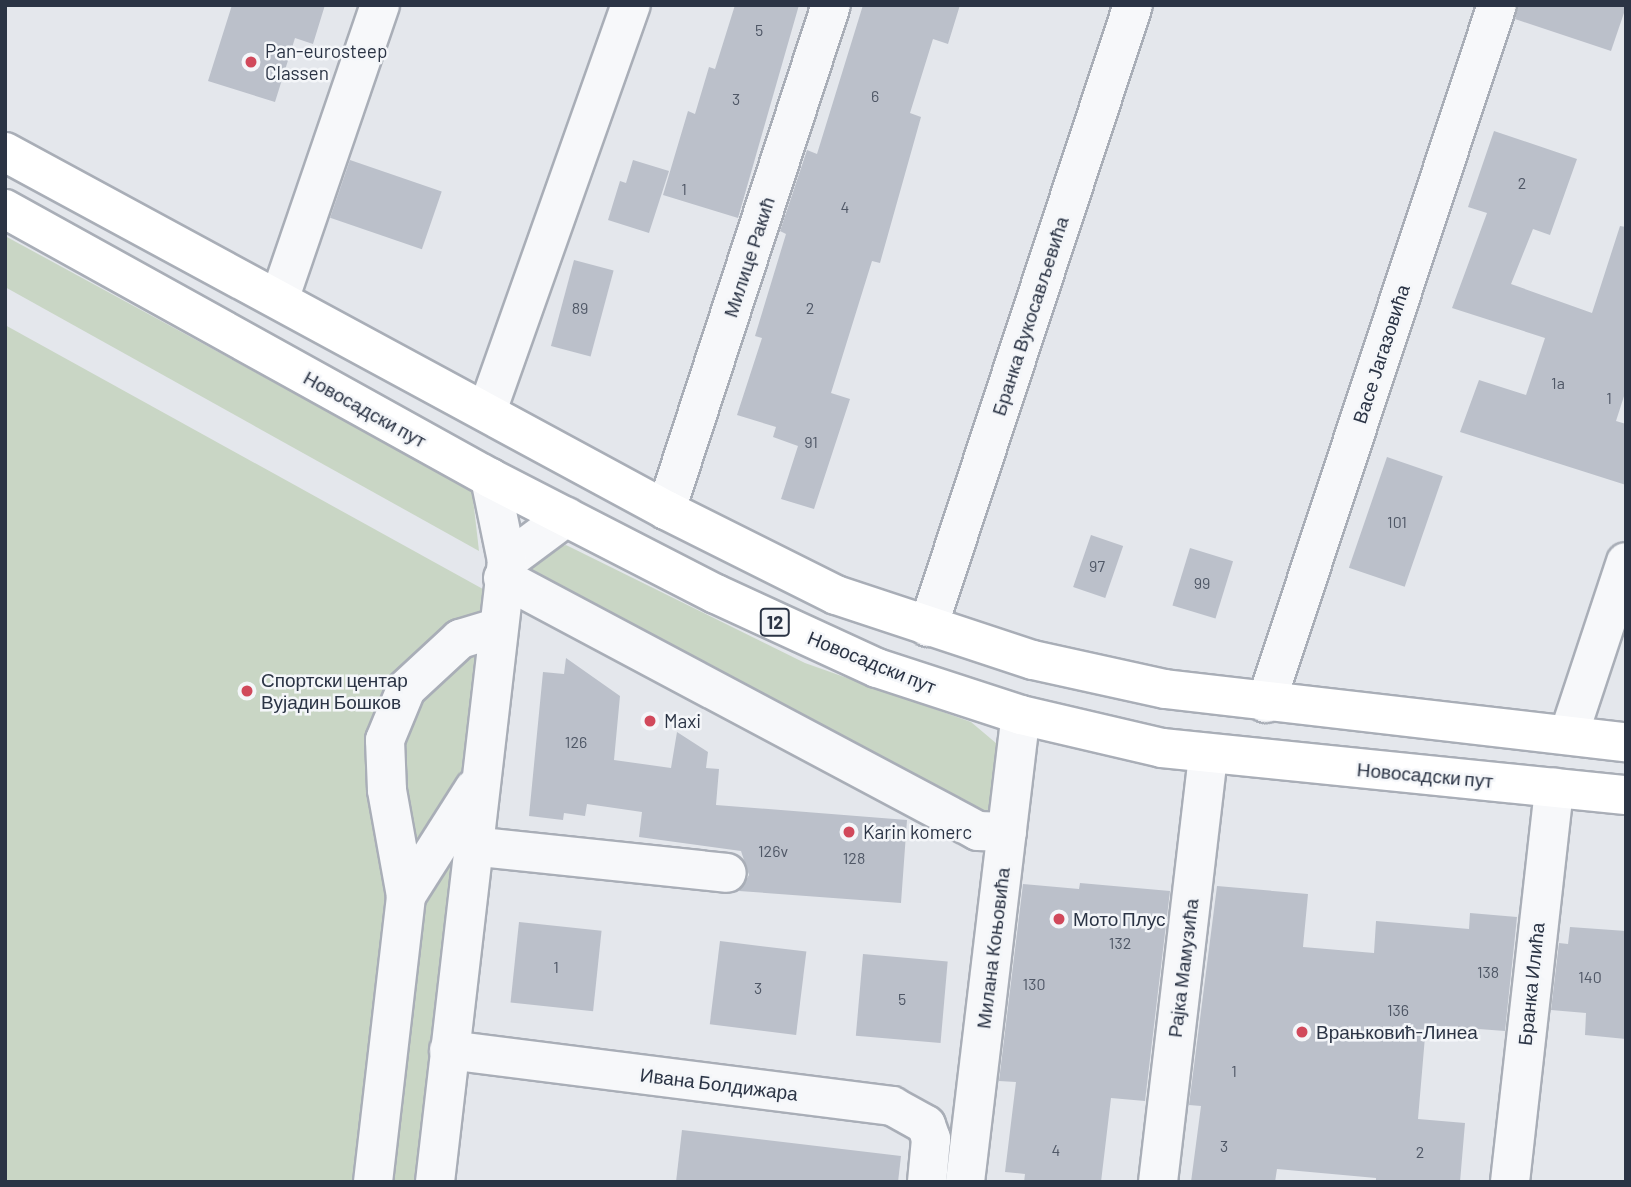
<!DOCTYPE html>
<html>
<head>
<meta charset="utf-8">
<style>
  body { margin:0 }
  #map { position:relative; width:1631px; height:1187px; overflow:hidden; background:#e4e7ec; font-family:Barlow,sans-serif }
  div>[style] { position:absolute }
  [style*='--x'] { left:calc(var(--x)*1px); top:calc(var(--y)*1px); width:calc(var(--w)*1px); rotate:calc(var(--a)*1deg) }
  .green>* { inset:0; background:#c9d6c5 }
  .building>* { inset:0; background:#bbc0ca; transform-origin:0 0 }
  .roads { filter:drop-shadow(2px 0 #a9aeb7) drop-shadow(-2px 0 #a9aeb7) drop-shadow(0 2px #a9aeb7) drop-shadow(0 -2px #a9aeb7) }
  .minor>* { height:38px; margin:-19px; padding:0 19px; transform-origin:19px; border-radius:19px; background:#f7f8fa }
  .major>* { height:38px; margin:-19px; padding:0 19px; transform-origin:19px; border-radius:19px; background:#fff }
  .dots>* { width:19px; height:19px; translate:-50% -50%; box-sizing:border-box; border:4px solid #f4f6f9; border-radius:50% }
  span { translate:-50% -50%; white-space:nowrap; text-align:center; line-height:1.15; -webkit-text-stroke:5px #f4f6f9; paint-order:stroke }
  .number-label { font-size:16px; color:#4f5766 }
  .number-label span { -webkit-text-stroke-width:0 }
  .shield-label span { padding:2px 5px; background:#f4f6f9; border:2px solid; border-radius:5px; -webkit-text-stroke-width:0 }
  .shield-label { font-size:18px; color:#2b3445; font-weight:700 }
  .poi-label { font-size:19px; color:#2b3445 }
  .left { translate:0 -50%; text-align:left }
  .street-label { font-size:19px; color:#2b3445 }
  .frame { position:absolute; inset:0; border:7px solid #2b3445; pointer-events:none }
</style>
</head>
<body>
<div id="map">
  <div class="green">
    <div style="clip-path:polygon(5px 236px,472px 490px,479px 551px,5px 287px)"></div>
    <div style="clip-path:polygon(5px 325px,501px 599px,433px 1182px,5px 1182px)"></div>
    <div style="clip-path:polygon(566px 545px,805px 663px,971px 722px,1003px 749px,995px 813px,971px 817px,522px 573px,536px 555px)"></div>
  </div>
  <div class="building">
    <div style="clip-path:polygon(232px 5px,325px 5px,313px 44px,295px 38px,275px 102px,208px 81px)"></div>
    <div style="clip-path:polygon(735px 5px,799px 5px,738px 218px,663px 195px,688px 111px,695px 114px,709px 67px,715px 69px)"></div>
    <div style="clip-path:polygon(863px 5px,960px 5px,948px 44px,933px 39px,910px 113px,921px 117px,880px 263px,872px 261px,831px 393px,850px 399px,814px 509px,781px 499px,798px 446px,773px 437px,776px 427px,737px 415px,762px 338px,755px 336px,786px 234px,780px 231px,807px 150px,817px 154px)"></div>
    <div style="clip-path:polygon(1518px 5px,1626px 5px,1626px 7px,1611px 51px,1515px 19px)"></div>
    <div style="clip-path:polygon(1494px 131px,1577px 159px,1550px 235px,1533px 229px,1511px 284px,1592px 313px,1620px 226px,1626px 227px,1626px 390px,1616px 421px,1626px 424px,1626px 485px,1460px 432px,1479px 380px,1526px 395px,1545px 338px,1452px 308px,1487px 213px,1468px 207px)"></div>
    <div style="left:350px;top:160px;width:97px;height:61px;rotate:19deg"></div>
    <div style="clip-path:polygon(633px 160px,669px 171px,649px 233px,608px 220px,620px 181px,626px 183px)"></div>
    <div style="left:574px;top:260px;width:41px;height:89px;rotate:15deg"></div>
    <div style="left:1387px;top:457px;width:59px;height:117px;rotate:19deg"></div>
    <div style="left:1091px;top:535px;width:34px;height:55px;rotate:19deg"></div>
    <div style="left:1190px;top:548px;width:45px;height:60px;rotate:17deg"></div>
    <div style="clip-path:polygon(566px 658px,620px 696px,614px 760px,671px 768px,677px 732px,708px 752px,706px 768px,719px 769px,716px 805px,907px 820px,901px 903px,739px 891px,749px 875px,741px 851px,639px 837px,642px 812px,587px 804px,585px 816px,564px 813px,563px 820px,529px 816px,543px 672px,564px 674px)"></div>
    <div style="clip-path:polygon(1080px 883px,1170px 891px,1145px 1101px,1111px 1098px,1101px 1182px,1024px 1182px,1025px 1174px,1005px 1172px,1016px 1082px,999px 1081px,1023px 884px,1079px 889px)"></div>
    <div style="clip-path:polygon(1217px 886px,1308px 894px,1303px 947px,1374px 953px,1376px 921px,1469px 929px,1470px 913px,1517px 917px,1505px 1031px,1426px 1025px,1418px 1119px,1465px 1123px,1460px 1182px,1376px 1182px,1376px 1178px,1277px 1169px,1275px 1182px,1191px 1182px,1201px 1106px,1189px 1105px)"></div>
    <div style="left:519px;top:922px;width:83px;height:81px;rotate:6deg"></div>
    <div style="clip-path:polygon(1570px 927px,1626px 931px,1626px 1039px,1585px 1035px,1586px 1013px,1551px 1010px,1559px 943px,1568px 944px)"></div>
    <div style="left:720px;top:941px;width:87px;height:84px;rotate:7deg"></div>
    <div style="left:863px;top:954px;width:85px;height:82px;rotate:5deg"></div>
    <div style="clip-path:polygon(682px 1130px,901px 1156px,898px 1182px,676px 1182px)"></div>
  </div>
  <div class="roads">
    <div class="minor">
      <div style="--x:280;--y:297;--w:309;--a:-71.1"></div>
      <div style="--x:487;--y:411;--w:431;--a:-70.5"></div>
      <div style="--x:666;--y:510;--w:531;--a:-71.91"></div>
      <div style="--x:507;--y:561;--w:74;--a:-36.7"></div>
      <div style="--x:503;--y:578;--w:538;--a:28.04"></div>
      <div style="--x:978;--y:831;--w:29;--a:2"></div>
      <div style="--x:928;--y:627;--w:655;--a:-71.76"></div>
      <div style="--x:1266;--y:703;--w:735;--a:-71.69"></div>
      <div style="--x:1569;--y:734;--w:181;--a:-71.7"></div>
      <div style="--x:471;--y:846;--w:257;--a:6"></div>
      <div style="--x:406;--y:896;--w:127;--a:-57.6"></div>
      <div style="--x:449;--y:1050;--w:447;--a:7.2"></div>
      <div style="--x:892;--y:1106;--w:39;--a:29"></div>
      <div style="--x:926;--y:1125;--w:15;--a:70"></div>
      <div style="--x:931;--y:1139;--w:43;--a:95.3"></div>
      <div style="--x:373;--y:1182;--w:288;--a:-83.4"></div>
      <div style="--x:406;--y:896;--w:108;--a:-100.2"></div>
      <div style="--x:387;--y:790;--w:50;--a:-92.3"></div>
      <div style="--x:385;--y:740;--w:55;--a:-67.6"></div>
      <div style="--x:406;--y:689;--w:74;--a:-42.8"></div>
      <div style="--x:460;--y:639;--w:39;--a:-17"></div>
      <div style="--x:435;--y:1182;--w:625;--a:-83.39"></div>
      <div style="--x:507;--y:561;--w:85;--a:-101.6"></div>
      <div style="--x:965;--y:1182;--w:470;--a:-83.2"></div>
      <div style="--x:1158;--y:1182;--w:431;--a:-83.3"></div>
      <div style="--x:1510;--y:1182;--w:397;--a:-83.6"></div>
    </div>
    <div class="major">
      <div style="--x:5;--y:152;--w:752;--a:28.44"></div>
      <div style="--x:666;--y:510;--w:190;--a:26.6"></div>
      <div style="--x:836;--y:595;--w:207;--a:18.3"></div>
      <div style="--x:1033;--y:660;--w:135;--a:12.4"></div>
      <div style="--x:1165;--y:689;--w:464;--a:6.6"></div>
      <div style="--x:5;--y:209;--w:555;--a:29.01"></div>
      <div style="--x:490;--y:478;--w:254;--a:27.2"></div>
      <div style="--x:716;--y:594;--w:177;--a:24.7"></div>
      <div style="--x:877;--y:668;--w:151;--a:18.1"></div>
      <div style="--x:1021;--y:715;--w:145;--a:13.2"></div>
      <div style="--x:1162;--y:748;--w:466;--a:5.8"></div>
    </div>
  </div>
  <div class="dots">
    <div style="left:251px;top:62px;background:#d1495b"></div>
    <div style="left:247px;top:691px;background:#d1495b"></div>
    <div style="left:650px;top:721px;background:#d1495b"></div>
    <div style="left:849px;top:832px;background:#d1495b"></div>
    <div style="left:1059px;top:919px;background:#d1495b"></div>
    <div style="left:1302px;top:1032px;background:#d1495b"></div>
  </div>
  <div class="number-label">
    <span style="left:759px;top:30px">5</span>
    <span style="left:875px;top:96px">6</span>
    <span style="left:736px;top:99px">3</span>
    <span style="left:1522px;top:183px">2</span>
    <span style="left:684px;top:189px">1</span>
    <span style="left:845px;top:207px">4</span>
    <span style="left:580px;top:308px">89</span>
    <span style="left:810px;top:308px">2</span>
    <span style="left:1558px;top:383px">1a</span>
    <span style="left:1609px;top:398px">1</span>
    <span style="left:811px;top:442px">91</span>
    <span style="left:1397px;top:522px">101</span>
    <span style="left:1097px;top:566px">97</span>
    <span style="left:1202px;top:583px">99</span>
    <span style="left:576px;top:742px">126</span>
    <span style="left:773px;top:851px">126v</span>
    <span style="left:854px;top:858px">128</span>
    <span style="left:1120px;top:943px">132</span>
    <span style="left:556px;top:967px">1</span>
    <span style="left:1488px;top:972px">138</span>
    <span style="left:1590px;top:977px">140</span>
    <span style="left:1034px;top:984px">130</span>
    <span style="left:758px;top:988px">3</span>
    <span style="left:902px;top:999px">5</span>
    <span style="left:1398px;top:1010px">136</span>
    <span style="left:1234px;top:1071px">1</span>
    <span style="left:1224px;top:1146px">3</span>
    <span style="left:1056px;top:1150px">4</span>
    <span style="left:1420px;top:1152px">2</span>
  </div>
  <div class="shield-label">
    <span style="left:775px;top:622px">12</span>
  </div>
  <div class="poi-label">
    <span class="left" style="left:265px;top:62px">Pan-eurosteep<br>Classen</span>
    <span class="left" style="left:261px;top:691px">Спортски центар<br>Вујадин Бошков</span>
    <span class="left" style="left:664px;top:721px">Maxi</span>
    <span class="left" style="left:863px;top:832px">Karin komerc</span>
    <span class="left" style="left:1073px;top:919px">Мото Плус</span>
    <span class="left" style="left:1316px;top:1032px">Врањковић-Линеа</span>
  </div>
  <div class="street-label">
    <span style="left:749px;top:257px;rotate:-72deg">Милице Ракић</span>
    <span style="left:1030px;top:316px;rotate:-72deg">Бранка Вукосављевића</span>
    <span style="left:1381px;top:354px;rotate:-72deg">Васе Јагазовића</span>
    <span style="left:365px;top:409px;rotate:29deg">Новосадски пут</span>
    <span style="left:872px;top:662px;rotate:22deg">Новосадски пут</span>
    <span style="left:1425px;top:775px;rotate:5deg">Новосадски пут</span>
    <span style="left:993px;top:948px;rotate:-83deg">Милана Коњовића</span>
    <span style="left:1183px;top:968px;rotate:-83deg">Рајка Мамузића</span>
    <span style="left:1531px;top:984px;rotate:-84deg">Бранка Илића</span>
    <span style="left:719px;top:1084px;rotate:7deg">Ивана Болдижара</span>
  </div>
  <div class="frame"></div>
</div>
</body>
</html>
